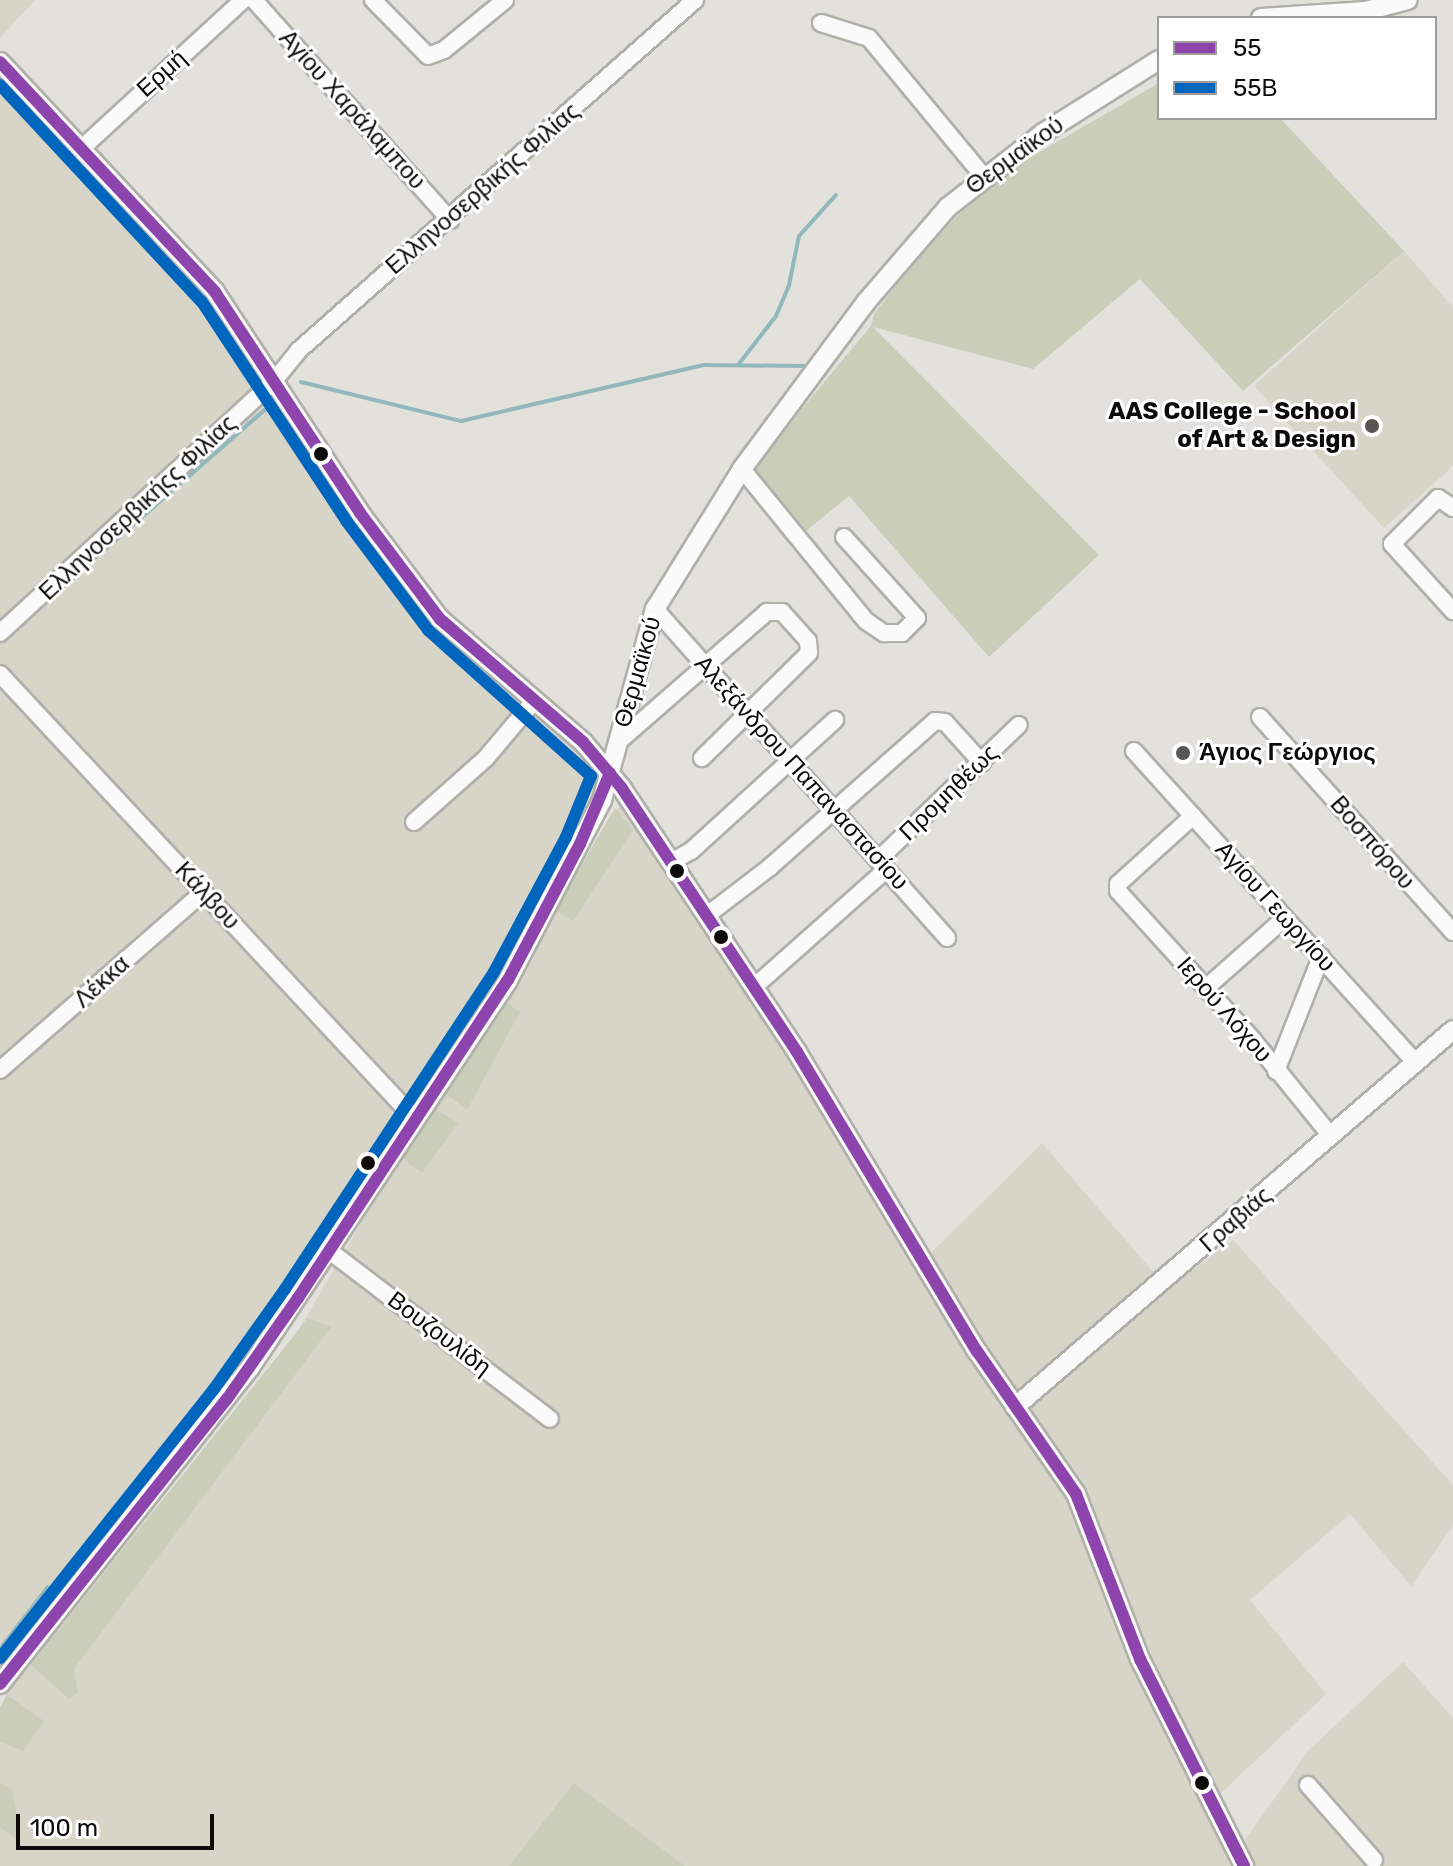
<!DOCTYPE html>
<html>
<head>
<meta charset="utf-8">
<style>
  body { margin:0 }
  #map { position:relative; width:1453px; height:1866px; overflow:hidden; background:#e2e1db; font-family:Rubik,sans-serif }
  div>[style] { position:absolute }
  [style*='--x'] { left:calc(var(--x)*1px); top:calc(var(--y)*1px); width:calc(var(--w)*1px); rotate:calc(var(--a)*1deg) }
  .built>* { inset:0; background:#d7d4c8 }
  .green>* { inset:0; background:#caceb9 }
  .stream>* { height:4px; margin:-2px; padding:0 2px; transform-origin:2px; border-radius:2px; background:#92b8bc }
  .roads { filter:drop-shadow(2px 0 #b0b0ab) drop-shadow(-2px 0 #b0b0ab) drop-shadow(0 2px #b0b0ab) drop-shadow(0 -2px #b0b0ab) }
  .minor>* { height:16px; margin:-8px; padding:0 8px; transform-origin:8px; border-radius:8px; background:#fbfafa }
  .tertiary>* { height:18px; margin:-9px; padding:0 9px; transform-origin:9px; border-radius:9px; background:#fbfafa }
  .bus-1>* { height:12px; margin:-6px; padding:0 6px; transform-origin:6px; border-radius:6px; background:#8e44ad }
  .bus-2>* { height:12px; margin:-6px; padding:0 6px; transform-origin:6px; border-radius:6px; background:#0065bd }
  .dots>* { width:22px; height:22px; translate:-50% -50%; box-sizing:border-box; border:4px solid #fff; border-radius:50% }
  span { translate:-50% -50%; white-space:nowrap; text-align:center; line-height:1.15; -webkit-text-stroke:6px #fff; paint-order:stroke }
  .street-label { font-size:24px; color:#0c0b08 }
  .poi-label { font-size:24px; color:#0c0b08; font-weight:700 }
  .right { translate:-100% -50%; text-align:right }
  .left { translate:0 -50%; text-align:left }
  .legend { position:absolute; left:1157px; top:16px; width:280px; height:104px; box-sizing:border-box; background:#fff; border:2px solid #9e9d9c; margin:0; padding:10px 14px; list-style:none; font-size:24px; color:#0c0b08 }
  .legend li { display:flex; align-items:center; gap:16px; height:40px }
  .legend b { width:40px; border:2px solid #9e9d9c }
  .scale { position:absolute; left:16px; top:1814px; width:198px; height:36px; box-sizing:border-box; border:4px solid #0c0b08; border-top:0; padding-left:10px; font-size:24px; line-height:28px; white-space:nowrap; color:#0c0b08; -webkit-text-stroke:6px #fff; paint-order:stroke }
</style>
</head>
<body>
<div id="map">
  <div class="built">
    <div style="clip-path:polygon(0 0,35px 0,0 38px)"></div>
    <div style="clip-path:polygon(0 75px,216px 314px,375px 552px,439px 637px,575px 750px,599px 777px,505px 960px,300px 1276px,228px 1378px,123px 1501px,0 1664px)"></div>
    <div style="clip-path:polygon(1404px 251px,1453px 307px,1453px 466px,1384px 528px,1254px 386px)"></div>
    <div style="clip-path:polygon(623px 801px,807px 1087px,970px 1357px,1077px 1507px,1235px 1866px,0 1866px,0 1709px,13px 1680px,286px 1351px,440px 1089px)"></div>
    <div style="clip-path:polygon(1042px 1143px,1168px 1289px,1233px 1240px,1453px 1485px,1453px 1525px,1411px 1586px,1350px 1514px,1250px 1600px,1326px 1694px,1218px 1796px,1159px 1673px,1091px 1505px,927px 1257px)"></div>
    <div style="clip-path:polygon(1403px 1662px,1453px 1718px,1453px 1866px,1249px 1866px,1241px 1846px,1308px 1751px)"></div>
  </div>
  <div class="green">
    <div style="clip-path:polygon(1159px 83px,1159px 118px,1280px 118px,1404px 251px,1243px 391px,1140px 279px,1033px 369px,873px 327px,1099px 555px,989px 657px,849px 496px,801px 535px,751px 470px,871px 326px,874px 314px,915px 260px,962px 211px,1024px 161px)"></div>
    <div style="clip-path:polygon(615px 808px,633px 830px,573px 921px,555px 910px)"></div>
    <div style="clip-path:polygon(499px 997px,520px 1012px,467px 1110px,440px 1089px)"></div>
    <div style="clip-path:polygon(427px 1104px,458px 1123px,422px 1173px,396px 1154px)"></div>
    <div style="clip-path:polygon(308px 1318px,331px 1327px,74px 1669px,78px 1693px,69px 1699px,31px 1665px)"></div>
    <div style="clip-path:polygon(7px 1695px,44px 1721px,23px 1751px,0 1742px,0 1708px)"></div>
    <div style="clip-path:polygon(0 1783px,12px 1789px,21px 1842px,0 1827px)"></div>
    <div style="clip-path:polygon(574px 1783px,685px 1866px,509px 1866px)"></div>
  </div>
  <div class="stream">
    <div style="--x:738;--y:365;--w:62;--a:-52.2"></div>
    <div style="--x:776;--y:316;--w:34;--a:-67"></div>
    <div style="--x:789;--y:285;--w:50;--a:-78.5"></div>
    <div style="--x:799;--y:236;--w:55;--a:-47.9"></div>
    <div style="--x:301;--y:382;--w:165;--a:13.7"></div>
    <div style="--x:461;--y:421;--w:248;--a:-13"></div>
    <div style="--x:703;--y:365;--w:101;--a:0.6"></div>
    <div style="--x:56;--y:592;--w:281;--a:-41.1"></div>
    <div style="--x:0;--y:1649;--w:78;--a:-52.3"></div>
  </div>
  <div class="roads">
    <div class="minor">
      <div style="--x:254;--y:0;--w:295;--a:48.3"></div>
      <div style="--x:373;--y:0;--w:78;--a:45.5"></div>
      <div style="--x:428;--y:56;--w:17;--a:-21"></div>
      <div style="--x:444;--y:50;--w:79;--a:-39.3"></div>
      <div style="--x:821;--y:23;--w:50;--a:17.4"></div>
      <div style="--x:869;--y:38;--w:179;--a:50.4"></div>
      <div style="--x:82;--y:148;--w:219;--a:-42.6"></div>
      <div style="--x:742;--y:469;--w:196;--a:50.8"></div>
      <div style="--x:866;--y:621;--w:22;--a:34"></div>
      <div style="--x:884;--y:633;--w:18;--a:0"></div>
      <div style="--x:902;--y:633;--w:21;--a:-45"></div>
      <div style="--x:917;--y:618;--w:109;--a:-132"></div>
      <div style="--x:1453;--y:508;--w:18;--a:-146"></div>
      <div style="--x:1438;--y:498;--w:65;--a:135"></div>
      <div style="--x:1392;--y:544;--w:91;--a:47.7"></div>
      <div style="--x:655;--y:609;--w:440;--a:48.4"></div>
      <div style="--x:0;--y:633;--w:372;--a:-42.6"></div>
      <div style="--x:274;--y:381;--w:38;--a:-51"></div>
      <div style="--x:298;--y:351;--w:530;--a:-41.48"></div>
      <div style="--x:0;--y:674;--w:607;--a:47"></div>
      <div style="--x:1260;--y:717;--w:289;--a:48.1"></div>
      <div style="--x:618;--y:742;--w:198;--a:-41.1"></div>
      <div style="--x:767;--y:612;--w:15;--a:0"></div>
      <div style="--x:782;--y:612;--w:39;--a:48"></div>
      <div style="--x:808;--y:641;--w:12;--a:85"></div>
      <div style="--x:809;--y:653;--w:150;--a:135.5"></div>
      <div style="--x:1134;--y:751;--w:421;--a:47.9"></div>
      <div style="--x:1193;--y:816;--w:101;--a:137.8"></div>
      <div style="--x:1118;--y:884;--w:7;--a:90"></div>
      <div style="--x:1118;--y:891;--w:201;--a:47.8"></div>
      <div style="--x:1253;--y:1040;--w:124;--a:50.9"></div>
      <div style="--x:414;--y:822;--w:96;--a:-41.6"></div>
      <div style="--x:486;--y:758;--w:75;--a:-49.9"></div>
      <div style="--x:878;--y:860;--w:195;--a:-43.8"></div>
      <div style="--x:671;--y:862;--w:23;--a:-29"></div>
      <div style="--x:691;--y:851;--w:195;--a:-42.3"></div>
      <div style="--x:706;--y:916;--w:81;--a:-37.4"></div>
      <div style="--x:770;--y:867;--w:220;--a:-41.5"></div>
      <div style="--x:935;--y:721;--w:10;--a:6"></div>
      <div style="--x:945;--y:722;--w:55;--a:47.9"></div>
      <div style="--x:754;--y:987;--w:176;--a:-41.6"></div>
      <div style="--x:1207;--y:987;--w:104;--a:-41.5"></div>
      <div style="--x:0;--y:1070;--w:270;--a:-41.2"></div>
      <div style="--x:1276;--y:1071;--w:123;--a:-68.5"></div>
      <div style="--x:327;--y:1249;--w:280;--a:37.3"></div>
      <div style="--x:1308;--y:1785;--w:100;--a:48.7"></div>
    </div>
    <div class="tertiary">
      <div style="--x:1261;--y:18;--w:105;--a:-3.8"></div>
      <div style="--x:1366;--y:11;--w:43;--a:-14.7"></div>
      <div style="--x:0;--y:62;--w:315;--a:46.9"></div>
      <div style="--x:215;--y:292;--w:264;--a:56.7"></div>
      <div style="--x:360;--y:513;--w:133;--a:53"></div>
      <div style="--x:440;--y:619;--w:189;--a:40.7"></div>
      <div style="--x:583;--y:742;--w:59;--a:49.8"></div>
      <div style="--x:621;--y:787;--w:318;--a:56.4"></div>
      <div style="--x:797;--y:1052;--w:349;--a:59"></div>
      <div style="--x:977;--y:1351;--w:174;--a:55.3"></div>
      <div style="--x:1076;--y:1494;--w:177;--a:68.8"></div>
      <div style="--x:1140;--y:1659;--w:232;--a:63.3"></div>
      <div style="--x:1015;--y:1407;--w:578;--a:-40.72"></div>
      <div style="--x:0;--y:1684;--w:402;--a:-51.7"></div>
      <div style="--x:249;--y:1369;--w:467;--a:-56.3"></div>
      <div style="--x:508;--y:980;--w:203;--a:-62.4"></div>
      <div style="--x:602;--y:800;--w:198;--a:-74.5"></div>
      <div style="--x:655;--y:609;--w:165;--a:-58.1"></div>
      <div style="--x:742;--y:469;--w:208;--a:-53.4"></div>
      <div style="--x:866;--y:302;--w:125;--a:-49.2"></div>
      <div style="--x:948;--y:207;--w:120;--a:-37.9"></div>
      <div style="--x:1043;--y:133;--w:137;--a:-32.2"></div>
    </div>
  </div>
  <div class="bus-1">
    <div style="--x:0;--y:62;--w:315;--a:46.9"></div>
    <div style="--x:215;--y:292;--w:264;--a:56.7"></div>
    <div style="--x:360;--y:513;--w:133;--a:53"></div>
    <div style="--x:440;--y:619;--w:189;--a:40.7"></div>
    <div style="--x:583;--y:742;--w:59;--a:49.8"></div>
    <div style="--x:621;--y:787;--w:318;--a:56.4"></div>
    <div style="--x:797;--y:1052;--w:349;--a:59"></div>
    <div style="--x:977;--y:1351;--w:174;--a:55.3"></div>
    <div style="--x:1076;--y:1494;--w:177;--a:68.8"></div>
    <div style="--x:1140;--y:1659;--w:232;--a:63.3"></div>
    <div style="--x:0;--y:1684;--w:364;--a:-51.5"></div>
    <div style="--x:227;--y:1399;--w:123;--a:-54.9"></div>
    <div style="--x:298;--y:1298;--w:381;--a:-56.6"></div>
    <div style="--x:508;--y:980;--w:154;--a:-62.1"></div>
    <div style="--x:580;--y:844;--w:77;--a:-67.1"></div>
  </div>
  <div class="bus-2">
    <div style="--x:0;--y:85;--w:296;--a:47.1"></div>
    <div style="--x:202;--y:302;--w:263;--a:56.6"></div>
    <div style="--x:347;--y:522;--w:135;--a:53.1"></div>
    <div style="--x:428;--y:630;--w:219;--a:41.9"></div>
    <div style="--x:591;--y:776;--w:66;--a:112.3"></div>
    <div style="--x:566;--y:837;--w:153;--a:118.1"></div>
    <div style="--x:494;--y:972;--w:380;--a:123.4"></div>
    <div style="--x:285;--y:1289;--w:123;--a:125.4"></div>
    <div style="--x:214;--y:1389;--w:344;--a:128.5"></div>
  </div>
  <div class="dots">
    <div style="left:1372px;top:426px;background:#575652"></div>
    <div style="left:321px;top:454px;background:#0c0b08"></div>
    <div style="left:1183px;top:753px;background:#575652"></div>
    <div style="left:677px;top:871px;background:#0c0b08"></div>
    <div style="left:721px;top:937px;background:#0c0b08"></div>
    <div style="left:368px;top:1163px;background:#0c0b08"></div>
    <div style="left:1202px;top:1783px;background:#0c0b08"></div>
  </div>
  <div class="street-label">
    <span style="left:162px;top:74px;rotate:-42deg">Ερμή</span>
    <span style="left:352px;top:110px;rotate:48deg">Αγίου Χαράλαμπου</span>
    <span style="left:1015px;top:156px;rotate:-36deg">Θερμαϊκού</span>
    <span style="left:483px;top:189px;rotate:-41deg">Ελληνοσερβικής Φιλίας</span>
    <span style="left:138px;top:508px;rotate:-43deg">Ελληνοσερβικήςς Φιλίας</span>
    <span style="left:638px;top:672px;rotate:-74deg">Θερμαϊκού</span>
    <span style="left:801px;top:773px;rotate:48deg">Αλεξάνδρου Παπαναστασίου</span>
    <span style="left:949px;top:793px;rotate:-44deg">Προμηθέως</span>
    <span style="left:1372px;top:843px;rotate:49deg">Βοσπόρου</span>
    <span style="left:207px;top:896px;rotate:47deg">Κάλβου</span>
    <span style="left:1275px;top:907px;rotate:48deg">Αγίου Γεωργίου</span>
    <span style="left:102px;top:982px;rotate:-42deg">Λέκκα</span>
    <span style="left:1224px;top:1010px;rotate:49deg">Ιερού Λόχου</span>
    <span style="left:1236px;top:1220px;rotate:-41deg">Γραβιάς</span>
    <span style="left:439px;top:1334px;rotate:37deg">Βουζουλίδη</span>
  </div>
  <div class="poi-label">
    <span class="right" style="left:1356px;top:426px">AAS College - School<br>of Art &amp; Design</span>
    <span class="left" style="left:1199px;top:753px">Άγιος Γεώργιος</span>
  </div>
  <ul class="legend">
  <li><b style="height:10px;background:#8e44ad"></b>55</li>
  <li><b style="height:10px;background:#0065bd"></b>55Β</li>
  </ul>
  <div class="scale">100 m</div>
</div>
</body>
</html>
